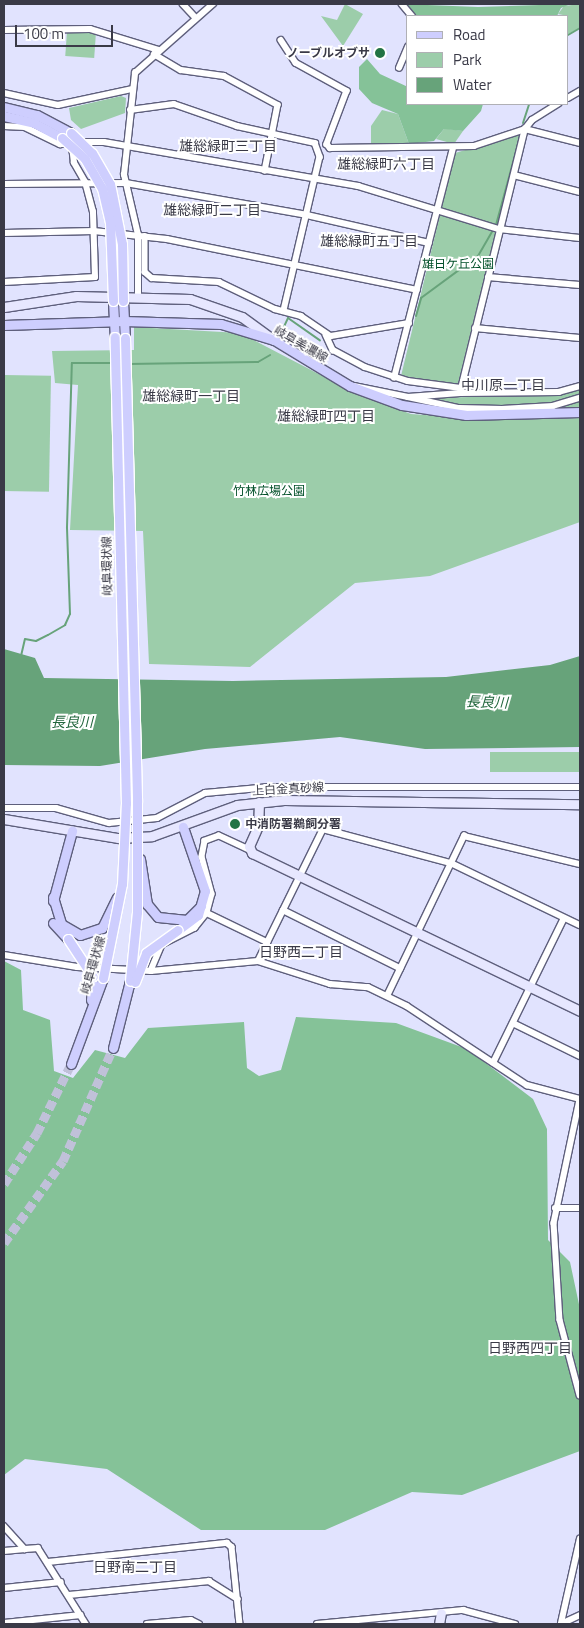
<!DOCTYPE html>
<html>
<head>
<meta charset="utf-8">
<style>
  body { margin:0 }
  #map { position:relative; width:584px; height:1628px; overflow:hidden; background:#e1e3fe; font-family:"Titillium Web","Noto Sans JP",sans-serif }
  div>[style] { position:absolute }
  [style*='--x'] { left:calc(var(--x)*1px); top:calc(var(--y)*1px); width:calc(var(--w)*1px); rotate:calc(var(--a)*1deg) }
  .green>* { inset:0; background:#9ccdaa; transform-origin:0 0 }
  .forest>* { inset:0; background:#85c298 }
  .water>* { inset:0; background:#67a37a }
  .stream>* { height:2px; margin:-1px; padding:0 1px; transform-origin:1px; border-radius:1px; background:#67a37a }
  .primary-tunnel>* { height:9px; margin-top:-4.5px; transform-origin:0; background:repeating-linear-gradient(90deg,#c0c1d9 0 9px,transparent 0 13.5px) }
  .roads { filter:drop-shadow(1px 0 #5e5f7c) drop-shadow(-1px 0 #5e5f7c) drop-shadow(0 1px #5e5f7c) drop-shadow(0 -1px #5e5f7c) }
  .street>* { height:5.5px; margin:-2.75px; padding:0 2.75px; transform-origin:2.75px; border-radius:2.75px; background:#fff }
  .secondary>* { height:9px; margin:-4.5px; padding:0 4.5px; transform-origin:4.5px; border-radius:4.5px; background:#e7e7ff }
  .primary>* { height:9px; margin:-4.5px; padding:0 4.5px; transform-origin:4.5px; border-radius:4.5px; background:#cecefe }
  .bridges { filter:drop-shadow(1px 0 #fff) drop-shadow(-1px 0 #fff) drop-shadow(0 1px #fff) drop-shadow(0 -1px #fff) }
  .primary-bridge>* { height:9px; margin:-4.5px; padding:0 4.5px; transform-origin:4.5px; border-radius:4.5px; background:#cecefe }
  .dots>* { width:14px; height:14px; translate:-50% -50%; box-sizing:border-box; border:2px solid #fff; border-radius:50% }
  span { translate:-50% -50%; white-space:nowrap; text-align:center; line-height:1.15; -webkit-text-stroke:4px #fff; paint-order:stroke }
  .poi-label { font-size:12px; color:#3a3a47; font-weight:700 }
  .right { translate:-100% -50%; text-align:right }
  .left { translate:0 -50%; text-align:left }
  .park-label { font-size:12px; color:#014f28 }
  .street-label { font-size:12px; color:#3a3a47 }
  .neighbourhood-label { font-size:14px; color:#3a3a47 }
  .water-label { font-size:14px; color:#22663d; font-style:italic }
  .frame { position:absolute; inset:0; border:5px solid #3a3a47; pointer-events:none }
  .legend { position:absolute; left:406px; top:15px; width:162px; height:90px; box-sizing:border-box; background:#fff; border:1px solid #b0b0b5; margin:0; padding:6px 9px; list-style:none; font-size:15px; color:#3a3a47 }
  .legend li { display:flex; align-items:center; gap:10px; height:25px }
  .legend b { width:25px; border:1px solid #b0b0b5 }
  .scale { position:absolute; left:15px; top:25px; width:98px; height:22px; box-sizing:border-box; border:2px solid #3a3a47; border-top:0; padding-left:6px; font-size:15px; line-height:18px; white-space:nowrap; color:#3a3a47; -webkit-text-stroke:4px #fff; paint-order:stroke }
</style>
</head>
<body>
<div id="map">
  <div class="green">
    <div style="clip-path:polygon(345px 4px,363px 14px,343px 46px,321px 16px,337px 20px)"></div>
    <div style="clip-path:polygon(580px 4px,580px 28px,568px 34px,568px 16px,558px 14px,564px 6px)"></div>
    <div style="left:67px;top:31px;width:29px;height:25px;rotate:4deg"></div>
    <div style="clip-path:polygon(121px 96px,126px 98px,125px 113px,81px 129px,71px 120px,69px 108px)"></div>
    <div style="clip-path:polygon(382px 110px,398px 114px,409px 144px,371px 146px,371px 126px)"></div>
    <div style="clip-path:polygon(444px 129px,449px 129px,463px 131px,454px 144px,436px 139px)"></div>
    <div style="clip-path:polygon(520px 134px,458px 384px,401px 376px,455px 153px)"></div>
    <div style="clip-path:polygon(134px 327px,240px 333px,357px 394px,411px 414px,496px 420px,580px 418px,580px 522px,430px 576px,355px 583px,250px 667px,149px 664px,143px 531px,70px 530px,78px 385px,55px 383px,52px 351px,134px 350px)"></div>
    <div style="left:4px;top:375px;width:47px;height:116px;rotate:1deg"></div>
    <div style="clip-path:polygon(580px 389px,580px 408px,448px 410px,428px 398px,548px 395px)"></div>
    <div style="left:580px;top:752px;width:20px;height:90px;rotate:90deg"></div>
  </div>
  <div class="forest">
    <div style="clip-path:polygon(402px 4px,478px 7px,571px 4px,561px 8px,557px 16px,415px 16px)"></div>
    <div style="clip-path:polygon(367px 59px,380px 74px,408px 87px,408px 104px,483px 104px,481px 111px,463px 131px,444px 129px,434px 141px,409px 144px,398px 114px,372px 103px,359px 89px,359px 67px)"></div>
    <div style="clip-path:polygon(4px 961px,21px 970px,23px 1010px,50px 1020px,54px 1071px,73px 1078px,95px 1050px,125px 1058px,148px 1028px,244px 1022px,247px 1068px,259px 1076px,281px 1070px,296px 1017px,396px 1023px,467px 1049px,533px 1099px,547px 1129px,548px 1240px,570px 1262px,580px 1309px,580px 1451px,462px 1495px,412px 1492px,325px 1530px,201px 1530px,107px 1469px,25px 1459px,4px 1475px)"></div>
  </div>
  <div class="water">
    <div style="clip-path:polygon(4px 649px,35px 658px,44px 678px,233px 681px,446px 677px,550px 665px,580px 656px,580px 747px,425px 749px,340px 737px,205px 749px,100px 766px,4px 765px)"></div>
  </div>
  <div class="stream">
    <div style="--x:568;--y:35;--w:14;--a:-30"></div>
    <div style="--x:523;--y:123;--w:20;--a:-72"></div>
    <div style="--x:496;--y:225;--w:95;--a:-74.8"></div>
    <div style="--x:416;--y:316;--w:19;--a:-74"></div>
    <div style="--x:421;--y:298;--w:71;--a:-36.4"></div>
    <div style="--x:478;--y:256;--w:28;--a:-60"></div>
    <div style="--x:281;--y:333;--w:17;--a:-65"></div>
    <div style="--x:288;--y:318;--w:39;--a:35"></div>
    <div style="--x:337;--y:338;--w:68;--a:-10.2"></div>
    <div style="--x:128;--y:364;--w:130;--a:-0.9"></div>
    <div style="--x:258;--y:362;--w:14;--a:-30"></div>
    <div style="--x:21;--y:656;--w:17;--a:-77"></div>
    <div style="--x:25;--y:639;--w:11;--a:10"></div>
    <div style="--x:36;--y:641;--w:13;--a:-27"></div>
    <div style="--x:48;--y:635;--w:20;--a:-30"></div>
    <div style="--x:65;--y:625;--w:12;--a:-66"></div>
    <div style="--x:70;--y:614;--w:87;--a:-92"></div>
    <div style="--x:67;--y:527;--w:164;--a:-88.3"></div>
    <div style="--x:72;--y:363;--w:41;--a:0"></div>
  </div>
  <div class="primary-tunnel">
    <div style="--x:4;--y:1184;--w:61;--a:-57.1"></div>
    <div style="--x:37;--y:1133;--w:77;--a:-63.8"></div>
    <div style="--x:4;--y:1243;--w:101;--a:-54.3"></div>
    <div style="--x:63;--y:1161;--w:124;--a:-66.1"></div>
  </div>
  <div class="roads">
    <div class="street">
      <div style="--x:183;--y:4;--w:19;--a:47"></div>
      <div style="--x:402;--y:4;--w:16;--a:50"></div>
      <div style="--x:4;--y:30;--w:86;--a:-0.7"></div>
      <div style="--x:90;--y:29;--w:72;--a:16.9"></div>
      <div style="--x:281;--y:40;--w:27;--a:57"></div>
      <div style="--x:296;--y:63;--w:58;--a:28.8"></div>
      <div style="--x:347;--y:91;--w:57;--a:110.7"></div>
      <div style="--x:327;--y:144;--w:5;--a:53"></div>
      <div style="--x:330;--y:148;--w:144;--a:-0.8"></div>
      <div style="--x:474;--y:146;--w:54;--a:-18.4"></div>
      <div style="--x:525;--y:129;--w:57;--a:14.3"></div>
      <div style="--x:154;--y:54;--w:31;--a:31"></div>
      <div style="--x:181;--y:70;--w:43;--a:7.9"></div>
      <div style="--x:224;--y:76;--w:61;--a:28.2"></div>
      <div style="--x:278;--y:105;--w:67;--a:101.1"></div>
      <div style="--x:399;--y:68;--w:23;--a:-67"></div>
      <div style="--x:4;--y:93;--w:55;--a:12.5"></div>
      <div style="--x:58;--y:105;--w:76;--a:-12.2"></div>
      <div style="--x:568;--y:98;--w:14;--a:-30"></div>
      <div style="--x:130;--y:110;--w:44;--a:-7.8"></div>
      <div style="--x:174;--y:104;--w:67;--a:19.2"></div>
      <div style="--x:237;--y:126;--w:80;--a:12.3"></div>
      <div style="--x:315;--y:143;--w:15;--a:70"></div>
      <div style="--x:320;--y:157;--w:158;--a:103.2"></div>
      <div style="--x:4;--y:126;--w:21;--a:3"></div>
      <div style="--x:25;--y:127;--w:39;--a:26"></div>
      <div style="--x:60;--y:144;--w:9;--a:0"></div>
      <div style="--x:81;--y:142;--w:23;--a:0"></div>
      <div style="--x:104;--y:142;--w:258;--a:9.8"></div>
      <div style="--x:358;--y:186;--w:147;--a:17"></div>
      <div style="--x:499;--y:229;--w:81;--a:6.3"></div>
      <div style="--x:514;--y:175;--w:68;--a:14.4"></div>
      <div style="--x:4;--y:184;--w:122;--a:-0.5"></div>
      <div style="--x:126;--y:183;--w:184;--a:10"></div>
      <div style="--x:307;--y:215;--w:125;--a:12.9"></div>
      <div style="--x:4;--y:233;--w:90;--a:-1.3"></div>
      <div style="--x:94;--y:231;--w:73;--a:6.3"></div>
      <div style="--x:167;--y:239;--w:255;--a:11.5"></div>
      <div style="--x:145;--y:236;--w:36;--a:90"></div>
      <div style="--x:145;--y:272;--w:9;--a:41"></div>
      <div style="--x:152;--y:278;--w:67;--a:3.4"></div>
      <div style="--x:219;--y:282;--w:62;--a:25.7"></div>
      <div style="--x:275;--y:309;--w:27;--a:15"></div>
      <div style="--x:301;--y:316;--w:36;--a:34"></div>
      <div style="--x:331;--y:336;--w:79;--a:-9.5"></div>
      <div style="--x:488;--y:277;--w:92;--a:5"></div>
      <div style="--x:4;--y:282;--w:91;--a:-3.1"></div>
      <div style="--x:95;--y:277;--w:65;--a:-91.8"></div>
      <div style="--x:93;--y:212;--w:31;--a:-105"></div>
      <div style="--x:85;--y:182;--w:22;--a:-120"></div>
      <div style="--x:74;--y:163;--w:17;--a:-97"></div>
      <div style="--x:138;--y:296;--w:61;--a:-90"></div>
      <div style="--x:138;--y:235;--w:62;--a:-103.1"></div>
      <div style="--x:124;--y:175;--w:103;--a:-83.8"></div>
      <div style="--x:135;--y:73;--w:104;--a:-41.5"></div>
      <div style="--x:475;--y:328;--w:105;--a:5.4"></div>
      <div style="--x:326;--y:335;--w:17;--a:65"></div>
      <div style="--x:333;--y:350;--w:36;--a:28"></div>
      <div style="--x:365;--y:367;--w:45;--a:18"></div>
      <div style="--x:408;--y:381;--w:53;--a:7.5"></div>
      <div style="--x:394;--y:378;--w:237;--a:-75.6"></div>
      <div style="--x:354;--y:386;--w:55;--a:11.5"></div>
      <div style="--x:408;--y:397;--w:52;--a:-4.4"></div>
      <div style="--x:460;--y:393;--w:272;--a:-76.2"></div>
      <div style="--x:525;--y:129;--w:11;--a:-52"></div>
      <div style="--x:532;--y:120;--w:31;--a:-32"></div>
      <div style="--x:460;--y:393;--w:99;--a:-0.6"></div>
      <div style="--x:559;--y:392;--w:22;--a:-16"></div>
      <div style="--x:408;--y:397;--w:52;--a:12.2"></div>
      <div style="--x:459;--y:408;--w:43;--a:1.3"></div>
      <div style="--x:502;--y:409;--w:51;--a:-3.4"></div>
      <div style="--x:553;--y:406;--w:28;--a:-17"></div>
      <div style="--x:4;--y:808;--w:52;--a:0"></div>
      <div style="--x:56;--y:808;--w:55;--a:15.8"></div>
      <div style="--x:109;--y:823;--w:48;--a:-5.9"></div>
      <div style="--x:157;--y:818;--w:54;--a:-27.5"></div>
      <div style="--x:205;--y:793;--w:65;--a:-5.3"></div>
      <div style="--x:270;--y:787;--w:310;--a:0"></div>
      <div style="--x:249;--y:850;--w:33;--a:-155"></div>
      <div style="--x:219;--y:836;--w:15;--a:160"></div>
      <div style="--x:205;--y:841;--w:16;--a:101"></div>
      <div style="--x:202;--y:857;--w:38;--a:75"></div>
      <div style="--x:212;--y:894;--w:20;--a:105"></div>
      <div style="--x:207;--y:913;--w:19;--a:129"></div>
      <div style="--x:195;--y:928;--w:37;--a:153"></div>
      <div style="--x:162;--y:945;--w:28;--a:113"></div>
      <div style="--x:151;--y:971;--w:107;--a:-5.3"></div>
      <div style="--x:258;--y:961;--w:76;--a:17.7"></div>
      <div style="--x:330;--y:984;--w:38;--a:5"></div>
      <div style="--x:368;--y:987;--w:43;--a:26"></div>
      <div style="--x:407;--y:1006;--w:144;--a:33.4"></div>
      <div style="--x:527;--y:1085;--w:55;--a:14.8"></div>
      <div style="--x:283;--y:910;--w:131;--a:26.4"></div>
      <div style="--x:207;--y:913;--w:67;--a:25.8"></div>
      <div style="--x:4;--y:955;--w:74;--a:9.3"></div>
      <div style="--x:77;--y:967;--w:74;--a:3.1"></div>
      <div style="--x:258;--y:961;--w:147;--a:-63.8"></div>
      <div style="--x:323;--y:829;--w:132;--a:14.9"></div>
      <div style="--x:451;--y:863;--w:143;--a:25.7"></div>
      <div style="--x:387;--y:996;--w:178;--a:-64.3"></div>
      <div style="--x:464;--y:836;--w:119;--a:13.6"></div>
      <div style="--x:513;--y:1023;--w:75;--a:26.2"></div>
      <div style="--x:493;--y:1063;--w:161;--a:-63.9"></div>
      <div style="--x:580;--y:1100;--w:126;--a:101.9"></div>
      <div style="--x:554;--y:1223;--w:97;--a:86.5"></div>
      <div style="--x:560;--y:1320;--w:78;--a:75.1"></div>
      <div style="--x:555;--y:1208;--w:25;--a:0"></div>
      <div style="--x:4;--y:1526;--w:31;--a:48"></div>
      <div style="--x:25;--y:1549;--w:13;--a:-4"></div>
      <div style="--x:38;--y:1548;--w:90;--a:57.7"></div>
      <div style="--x:4;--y:1551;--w:21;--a:-5"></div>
      <div style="--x:48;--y:1562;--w:180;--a:-6.1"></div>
      <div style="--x:227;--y:1543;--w:6;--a:39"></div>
      <div style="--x:232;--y:1547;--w:77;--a:84.1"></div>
      <div style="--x:4;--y:1588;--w:57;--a:-6"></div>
      <div style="--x:69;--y:1595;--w:141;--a:-5.7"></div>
      <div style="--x:209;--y:1581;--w:34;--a:32"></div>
      <div style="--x:4;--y:1623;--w:77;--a:-5.9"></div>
      <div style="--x:561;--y:1623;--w:86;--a:-77.3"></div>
      <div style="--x:147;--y:1624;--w:44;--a:-5.2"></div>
      <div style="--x:191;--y:1620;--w:9;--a:27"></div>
      <div style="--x:317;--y:1624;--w:147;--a:-5.5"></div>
      <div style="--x:463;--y:1610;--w:54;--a:15.1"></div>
      <div style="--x:561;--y:1624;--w:21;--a:-25"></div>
    </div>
    <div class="secondary">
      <div style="--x:4;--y:307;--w:73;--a:-8.7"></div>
      <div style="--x:76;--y:296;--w:114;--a:1.5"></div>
      <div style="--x:190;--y:299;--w:55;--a:19.1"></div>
      <div style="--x:242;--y:317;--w:39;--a:36"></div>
      <div style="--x:259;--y:802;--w:24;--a:92"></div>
      <div style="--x:258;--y:826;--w:22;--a:114"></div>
      <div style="--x:249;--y:846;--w:8;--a:67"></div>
      <div style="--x:252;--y:853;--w:364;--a:25.7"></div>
      <div style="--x:4;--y:819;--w:116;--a:9.5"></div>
      <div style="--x:118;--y:838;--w:34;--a:-3"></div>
      <div style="--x:152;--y:836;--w:90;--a:-20"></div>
      <div style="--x:237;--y:805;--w:47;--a:-6.1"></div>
      <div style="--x:284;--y:800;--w:296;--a:0.8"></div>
      <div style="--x:439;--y:1624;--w:11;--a:-80"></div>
    </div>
    <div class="primary">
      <div style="--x:4;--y:107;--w:34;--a:14"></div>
      <div style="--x:37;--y:115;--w:38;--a:28"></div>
      <div style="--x:4;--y:116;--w:31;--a:13"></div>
      <div style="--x:34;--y:123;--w:32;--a:28"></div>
      <div style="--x:113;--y:301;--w:36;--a:87"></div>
      <div style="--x:123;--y:301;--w:37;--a:87"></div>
      <div style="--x:4;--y:325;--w:120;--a:-1.9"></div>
      <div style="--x:124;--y:321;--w:97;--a:1.8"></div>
      <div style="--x:221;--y:324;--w:55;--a:16.8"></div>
      <div style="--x:274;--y:340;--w:89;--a:31.2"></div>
      <div style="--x:350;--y:386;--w:55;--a:20.1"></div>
      <div style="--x:402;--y:405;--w:65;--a:8.9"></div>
      <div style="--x:466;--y:415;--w:114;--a:-1.5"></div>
      <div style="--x:140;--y:859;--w:46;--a:81.2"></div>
      <div style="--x:147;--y:904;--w:17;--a:50"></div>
      <div style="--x:158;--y:917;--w:29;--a:6"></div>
      <div style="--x:187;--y:920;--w:20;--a:-45"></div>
      <div style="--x:53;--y:897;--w:28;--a:73"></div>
      <div style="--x:61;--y:924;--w:22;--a:30"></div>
      <div style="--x:80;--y:935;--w:23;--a:-18"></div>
      <div style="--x:102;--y:928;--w:34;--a:-64"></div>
      <div style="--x:53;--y:901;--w:73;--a:-74.8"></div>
      <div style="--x:53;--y:923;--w:22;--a:47"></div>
      <div style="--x:178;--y:930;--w:25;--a:-37"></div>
      <div style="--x:198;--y:915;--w:25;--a:-74"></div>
      <div style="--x:205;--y:891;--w:68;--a:-109"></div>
      <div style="--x:91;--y:1000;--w:23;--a:-85"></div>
      <div style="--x:113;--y:1048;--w:69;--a:-75.8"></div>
      <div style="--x:71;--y:1064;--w:92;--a:-69.6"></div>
    </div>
  </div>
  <div class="bridges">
    <div class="primary-bridge">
      <div style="--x:71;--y:133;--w:29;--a:44"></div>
      <div style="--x:92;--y:153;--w:36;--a:60"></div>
      <div style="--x:110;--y:184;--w:61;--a:78.7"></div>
      <div style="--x:122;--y:244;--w:57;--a:89"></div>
      <div style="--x:62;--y:138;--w:31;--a:42"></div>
      <div style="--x:85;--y:159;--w:34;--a:60"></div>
      <div style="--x:102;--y:188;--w:35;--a:77"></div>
      <div style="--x:110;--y:222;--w:79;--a:87.8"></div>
      <div style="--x:125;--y:338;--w:464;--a:88.5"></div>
      <div style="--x:137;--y:802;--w:110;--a:90"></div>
      <div style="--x:137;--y:912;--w:69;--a:95.8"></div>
      <div style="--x:68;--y:939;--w:45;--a:56.7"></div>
      <div style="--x:103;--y:978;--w:96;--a:-78.6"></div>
      <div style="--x:122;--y:884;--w:81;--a:-87.2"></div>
      <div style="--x:126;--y:803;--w:466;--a:-91.4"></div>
      <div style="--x:135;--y:982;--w:31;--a:-69"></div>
      <div style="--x:146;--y:953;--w:39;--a:-36"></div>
    </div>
  </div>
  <div class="dots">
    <div style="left:380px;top:53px;background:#237444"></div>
    <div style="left:235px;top:824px;background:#237444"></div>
  </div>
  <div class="poi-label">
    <span class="right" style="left:370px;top:53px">ノーブルオブサ</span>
    <span class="left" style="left:245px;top:824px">中消防署鵜飼分署</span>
  </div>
  <div class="park-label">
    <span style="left:458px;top:264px">雄日ケ丘公園</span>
    <span style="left:269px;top:491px">竹林広場公園</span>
  </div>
  <div class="street-label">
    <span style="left:301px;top:344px;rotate:30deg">岐阜美濃線</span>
    <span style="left:107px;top:566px;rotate:-91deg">岐阜環状線</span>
    <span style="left:288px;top:789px;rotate:-3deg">上白金真砂線</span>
    <span style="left:93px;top:965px;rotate:-74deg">岐阜環状線</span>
  </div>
  <div class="neighbourhood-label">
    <span style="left:228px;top:146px">雄総緑町三丁目</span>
    <span style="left:386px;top:164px">雄総緑町六丁目</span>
    <span style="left:212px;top:210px">雄総緑町二丁目</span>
    <span style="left:369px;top:241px">雄総緑町五丁目</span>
    <span style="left:503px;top:385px">中川原一丁目</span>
    <span style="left:191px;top:396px">雄総緑町一丁目</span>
    <span style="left:326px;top:416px">雄総緑町四丁目</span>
    <span style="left:301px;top:952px">日野西二丁目</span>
    <span style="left:530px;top:1348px">日野西四丁目</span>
    <span style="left:135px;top:1567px">日野南二丁目</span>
  </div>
  <div class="water-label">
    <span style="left:487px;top:702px;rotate:2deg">長良川</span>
    <span style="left:72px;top:722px">長良川</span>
  </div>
  <div class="frame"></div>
  <ul class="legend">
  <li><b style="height:6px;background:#cecefe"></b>Road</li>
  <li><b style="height:14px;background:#9ccdaa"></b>Park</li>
  <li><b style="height:14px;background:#67a37a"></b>Water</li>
  </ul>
  <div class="scale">100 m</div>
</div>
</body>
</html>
